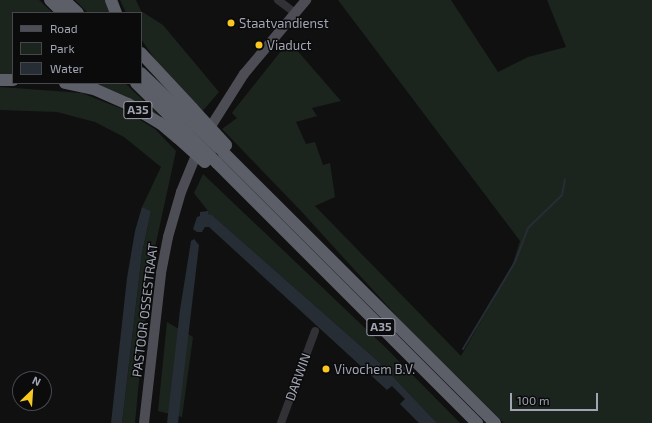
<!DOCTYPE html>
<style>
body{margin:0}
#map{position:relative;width:652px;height:423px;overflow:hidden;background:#101011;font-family:"Exo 2",sans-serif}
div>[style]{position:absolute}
.green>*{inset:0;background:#1c241e}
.water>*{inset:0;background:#262d35}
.stream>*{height:2px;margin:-1px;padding:0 1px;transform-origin:1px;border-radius:1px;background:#262d35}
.minor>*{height:8px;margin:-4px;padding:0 4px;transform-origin:4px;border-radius:4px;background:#313136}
.major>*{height:10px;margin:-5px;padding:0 5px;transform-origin:5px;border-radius:5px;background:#4d4d56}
.highway>*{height:12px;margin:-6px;padding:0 6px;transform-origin:6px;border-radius:6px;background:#5c5e68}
.highway-bridge>*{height:12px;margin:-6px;padding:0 6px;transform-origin:6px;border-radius:6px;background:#5c5e68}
.dots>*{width:11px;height:11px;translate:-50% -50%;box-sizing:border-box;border:2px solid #0b0b0c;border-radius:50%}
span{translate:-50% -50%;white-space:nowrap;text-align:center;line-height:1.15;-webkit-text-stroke:3px #0b0b0c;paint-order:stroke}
.shield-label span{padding:1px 3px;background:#0b0b0c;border:1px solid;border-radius:3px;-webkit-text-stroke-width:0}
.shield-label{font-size:12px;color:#a0a4b3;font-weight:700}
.poi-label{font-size:13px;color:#a0a4b3}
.left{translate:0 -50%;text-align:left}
.street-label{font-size:13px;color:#a0a4b3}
.legend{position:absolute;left:12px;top:12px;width:130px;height:72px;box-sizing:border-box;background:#0b0b0c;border:1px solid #47484f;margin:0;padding:5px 7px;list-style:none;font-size:12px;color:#a0a4b3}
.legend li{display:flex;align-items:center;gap:8px;height:20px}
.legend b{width:20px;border:1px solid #47484f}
.north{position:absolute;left:12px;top:371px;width:40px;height:40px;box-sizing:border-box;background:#0b0b0c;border:1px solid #47484f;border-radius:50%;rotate:25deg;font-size:11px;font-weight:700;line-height:16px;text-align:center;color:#a0a4b3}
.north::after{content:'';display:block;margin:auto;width:14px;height:18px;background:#f9c820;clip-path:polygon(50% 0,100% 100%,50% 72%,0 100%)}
.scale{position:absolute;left:510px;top:393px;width:88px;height:18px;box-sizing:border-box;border:2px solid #a0a4b3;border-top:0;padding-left:5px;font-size:12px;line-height:14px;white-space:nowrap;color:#a0a4b3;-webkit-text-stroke:3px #0b0b0c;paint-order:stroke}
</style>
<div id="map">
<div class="green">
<div style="clip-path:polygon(0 0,39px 0,53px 13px,13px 13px,13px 75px,0 75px)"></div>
<div style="clip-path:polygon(75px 0,107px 0,113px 13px,88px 13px)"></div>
<div style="clip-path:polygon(120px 0,136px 0,141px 11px,163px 25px,219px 92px,201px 113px,159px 65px,141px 39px,141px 13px,126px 13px)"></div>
<div style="clip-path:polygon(338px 0,451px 0,498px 72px,528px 57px,566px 47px,547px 0,652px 0,652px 423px,504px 423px,403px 323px,301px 211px,222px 129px,237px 118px,232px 113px,234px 110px,289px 41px,341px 101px,312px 108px,317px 116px,296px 122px,306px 144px,315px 142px,323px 165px,330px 163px,335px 197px,315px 206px,461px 356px,511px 269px,520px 241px)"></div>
<div style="clip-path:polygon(89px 83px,125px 83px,161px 117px,128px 98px)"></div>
<div style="clip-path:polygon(0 87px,82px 93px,122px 109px,155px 129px,176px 151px,149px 275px,135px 423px,122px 423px,142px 253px,151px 211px,142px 207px,161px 167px,124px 137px,95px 122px,57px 112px,0 110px)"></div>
<div style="clip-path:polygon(203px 174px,386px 348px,460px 423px,437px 423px,380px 363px,212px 215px,209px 215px,208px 211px,194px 193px)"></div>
<div style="clip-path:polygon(167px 322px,193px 337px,182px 417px,158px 411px)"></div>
</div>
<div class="water">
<div style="clip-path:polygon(142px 207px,151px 211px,142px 253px,122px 423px,111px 423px,127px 278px,135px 231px)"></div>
<div style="clip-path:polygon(208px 211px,209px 215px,212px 215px,380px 363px,437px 423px,419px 423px,400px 404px,405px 399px,392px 386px,387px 390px,209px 227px,205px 227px,202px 232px,197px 232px,193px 229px,197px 217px,200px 216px,200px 212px)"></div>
<div style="clip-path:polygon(194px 239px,199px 245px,178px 423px,167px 423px,180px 310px,191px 241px)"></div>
</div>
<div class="stream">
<div style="left:463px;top:349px;width:101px;rotate:-59.1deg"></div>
<div style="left:515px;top:262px;width:36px;rotate:-69deg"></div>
<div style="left:528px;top:228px;width:47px;rotate:-44.1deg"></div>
<div style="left:562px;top:195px;width:16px;rotate:-79deg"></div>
</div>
<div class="minor">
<div style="left:278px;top:0;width:21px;rotate:37deg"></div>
<div style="left:281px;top:423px;width:98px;rotate:-69.7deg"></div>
</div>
<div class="major">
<div style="left:206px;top:134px;width:71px;rotate:-57.7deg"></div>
<div style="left:244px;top:74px;width:97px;rotate:-50deg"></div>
<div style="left:144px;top:423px;width:151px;rotate:-83.5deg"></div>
<div style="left:161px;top:273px;width:37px;rotate:-79deg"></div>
<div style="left:168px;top:237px;width:47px;rotate:-73.9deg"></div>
<div style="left:181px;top:192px;width:48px;rotate:-67.8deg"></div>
</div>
<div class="highway">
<div style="left:50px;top:0;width:18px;rotate:45deg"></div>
<div style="left:64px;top:0;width:19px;rotate:43deg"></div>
<div style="left:111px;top:0;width:14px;rotate:69deg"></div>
<div style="left:141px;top:53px;width:76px;rotate:47.1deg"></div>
<div style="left:141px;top:73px;width:65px;rotate:43.8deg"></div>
<div style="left:0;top:80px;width:13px"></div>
<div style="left:65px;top:83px;width:30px;rotate:12deg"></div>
<div style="left:94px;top:89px;width:37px;rotate:24deg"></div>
<div style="left:128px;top:104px;width:37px;rotate:31deg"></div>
<div style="left:160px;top:123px;width:23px;rotate:40deg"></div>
<div style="left:136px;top:83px;width:66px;rotate:44.4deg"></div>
<div style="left:223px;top:152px;width:384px;rotate:44.9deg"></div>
<div style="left:217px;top:163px;width:368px;rotate:45deg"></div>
</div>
<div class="highway-bridge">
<div style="left:193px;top:109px;width:49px;rotate:47.5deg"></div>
<div style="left:188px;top:118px;width:43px;rotate:44.1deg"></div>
<div style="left:183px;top:129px;width:48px;rotate:45deg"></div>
<div style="left:178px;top:138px;width:36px;rotate:42deg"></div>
</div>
<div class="dots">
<div style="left:231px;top:23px;background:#f9c820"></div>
<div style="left:259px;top:45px;background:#f9c820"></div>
<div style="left:326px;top:369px;background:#f9c820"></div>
</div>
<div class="shield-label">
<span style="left:138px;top:110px">A35</span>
<span style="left:381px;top:327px">A35</span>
</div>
<div class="poi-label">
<span class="left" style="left:239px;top:23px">Staatvandienst</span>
<span class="left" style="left:267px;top:45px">Viaduct</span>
<span class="left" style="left:334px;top:369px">Vivochem B.V.</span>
</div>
<div class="street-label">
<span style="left:145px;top:310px;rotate:-83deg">PASTOOR OSSESTRAAT</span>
<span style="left:298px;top:377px;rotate:-70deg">DARWIN</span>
</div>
<ul class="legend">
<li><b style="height:5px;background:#4d4d56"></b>Road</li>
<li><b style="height:11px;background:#1c241e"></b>Park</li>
<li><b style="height:11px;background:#262d35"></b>Water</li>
</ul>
<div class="north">N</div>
<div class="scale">100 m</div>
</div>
